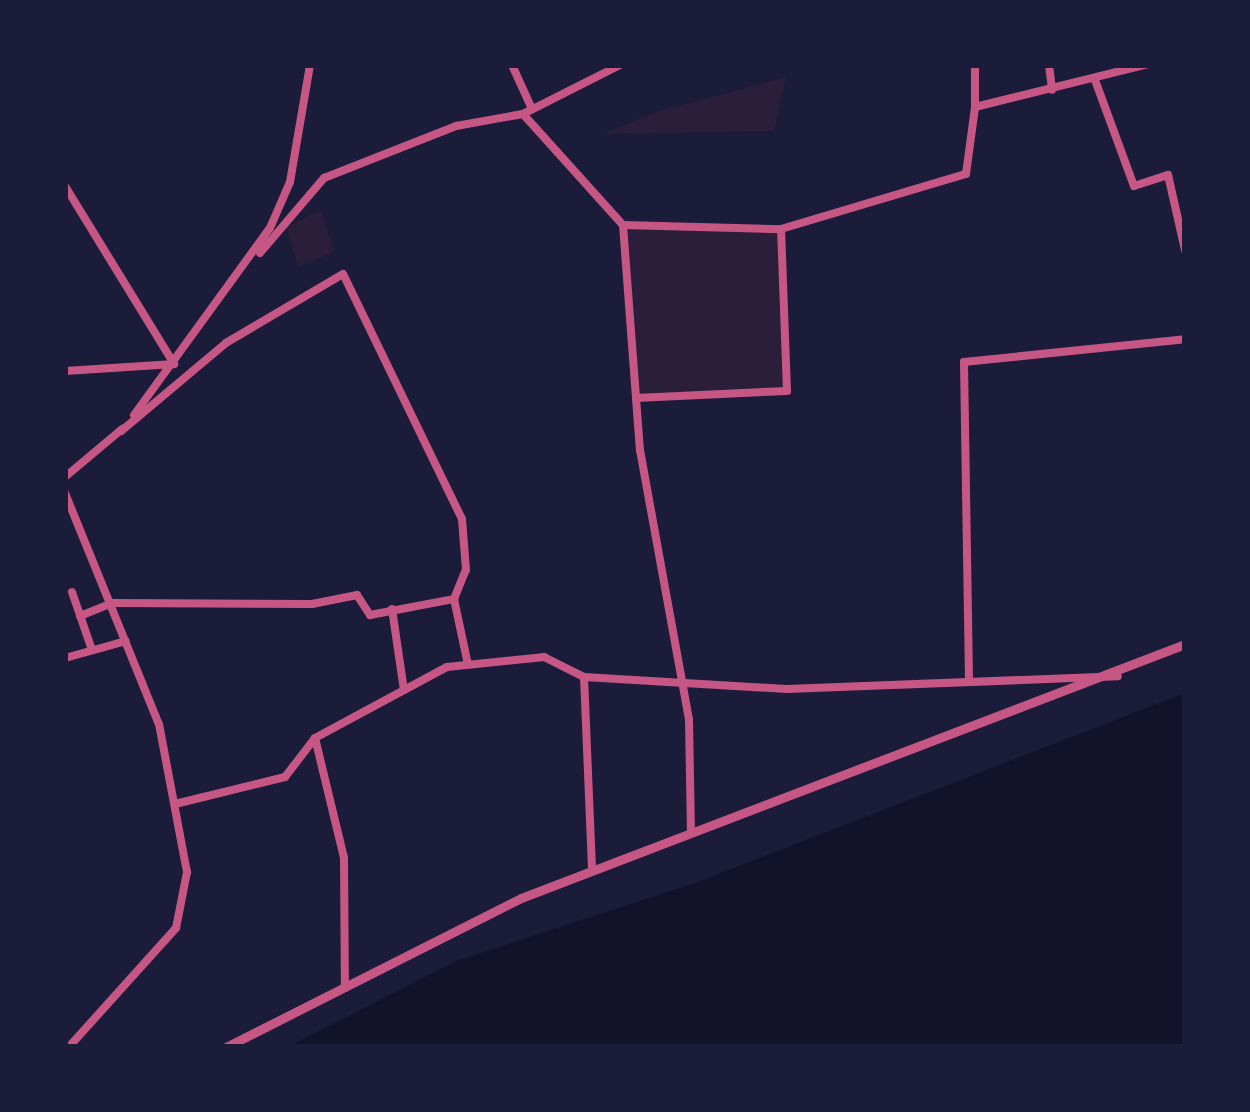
<!DOCTYPE html>
<style>
body{margin:0}
#map{position:relative;width:1250px;height:1112px;overflow:hidden;background:#1b1b3a;font-family:"Roboto Condensed",sans-serif}
div>[style]{position:absolute}
.green>*{inset:0;background:#2a1e3b}
.water>*{inset:0;background:#12122b}
.minor>*{height:8px;margin:-4px;padding:0 4px;transform-origin:4px;border-radius:4px;background:#c65784}
.tertiary>*{height:9px;margin:-4.5px;padding:0 4.5px;transform-origin:4.5px;border-radius:4.5px;background:#c65784}
span{translate:-50% -50%;white-space:nowrap;text-align:center;line-height:1.15;-webkit-text-stroke:10px #1b1b3a;paint-order:stroke}
.frame{position:absolute;inset:0;border:68px solid #1b1b3a;pointer-events:none}
</style>
<div id="map">
<div class="green">
<div style="clip-path:polygon(786px 77px,774px 131px,602px 134px,656px 112px)"></div>
<div style="clip-path:polygon(321px 210px,334px 252px,298px 267px,286px 227px)"></div>
<div style="clip-path:polygon(623px 225px,781px 229px,787px 391px,636px 398px)"></div>
</div>
<div class="water">
<div style="clip-path:polygon(1185px 693px,1185px 1047px,288px 1047px,456px 961px,695px 883px)"></div>
</div>
<div class="minor">
<div style="left:512px;top:65px;width:48px;rotate:65.6deg"></div>
<div style="left:620px;top:65px;width:109px;rotate:153.2deg"></div>
<div style="left:523px;top:114px;width:149px;rotate:48deg"></div>
<div style="left:623px;top:225px;width:158px;rotate:1.5deg"></div>
<div style="left:781px;top:229px;width:193px;rotate:-16.6deg"></div>
<div style="left:966px;top:174px;width:68px;rotate:-82.3deg"></div>
<div style="left:975px;top:107px;width:175px;rotate:-13.9deg"></div>
<div style="left:1049px;top:65px;width:25px;rotate:83deg"></div>
<div style="left:1095px;top:80px;width:113px;rotate:69.8deg"></div>
<div style="left:1134px;top:186px;width:36px;rotate:-18deg"></div>
<div style="left:1168px;top:175px;width:77px;rotate:77.2deg"></div>
<div style="left:975px;top:107px;width:42px;rotate:-90deg"></div>
<div style="left:65px;top:186px;width:209px;rotate:58.5deg"></div>
<div style="left:174px;top:364px;width:109px;rotate:176.3deg"></div>
<div style="left:623px;top:225px;width:226px;rotate:85.7deg"></div>
<div style="left:640px;top:450px;width:274px;rotate:79.7deg"></div>
<div style="left:689px;top:720px;width:111px;rotate:89deg"></div>
<div style="left:260px;top:253px;width:99px;rotate:-49.5deg"></div>
<div style="left:324px;top:178px;width:142px;rotate:-21.5deg"></div>
<div style="left:456px;top:126px;width:68px;rotate:-10.2deg"></div>
<div style="left:636px;top:398px;width:151px;rotate:-2.7deg"></div>
<div style="left:787px;top:391px;width:162px;rotate:-92.1deg"></div>
<div style="left:134px;top:415px;width:231px;rotate:-54deg"></div>
<div style="left:270px;top:228px;width:50px;rotate:-66.5deg"></div>
<div style="left:290px;top:182px;width:119px;rotate:-80.3deg"></div>
<div style="left:65px;top:477px;width:75px;rotate:-40.1deg"></div>
<div style="left:65px;top:493px;width:249px;rotate:67.9deg"></div>
<div style="left:159px;top:724px;width:151px;rotate:79.3deg"></div>
<div style="left:187px;top:872px;width:57px;rotate:101.1deg"></div>
<div style="left:176px;top:928px;width:160px;rotate:132deg"></div>
<div style="left:72px;top:592px;width:61px;rotate:71deg"></div>
<div style="left:454px;top:599px;width:67px;rotate:78deg"></div>
<div style="left:392px;top:609px;width:82px;rotate:81.6deg"></div>
<div style="left:80px;top:616px;width:35px;rotate:-22deg"></div>
<div style="left:113px;top:603px;width:199px;rotate:0.3deg"></div>
<div style="left:312px;top:604px;width:46px;rotate:-11.3deg"></div>
<div style="left:357px;top:595px;width:24px;rotate:57deg"></div>
<div style="left:370px;top:615px;width:86px;rotate:-10.8deg"></div>
<div style="left:454px;top:599px;width:31px;rotate:-68deg"></div>
<div style="left:466px;top:570px;width:51px;rotate:-94.5deg"></div>
<div style="left:462px;top:519px;width:272px;rotate:-115.9deg"></div>
<div style="left:343px;top:274px;width:136px;rotate:149.5deg"></div>
<div style="left:226px;top:343px;width:137px;rotate:140deg"></div>
<div style="left:65px;top:658px;width:63px;rotate:-15.6deg"></div>
<div style="left:584px;top:677px;width:193px;rotate:87.6deg"></div>
<div style="left:969px;top:680px;width:318px;rotate:-90.9deg"></div>
<div style="left:964px;top:362px;width:222px;rotate:-5.9deg"></div>
<div style="left:315px;top:738px;width:123px;rotate:76.4deg"></div>
<div style="left:344px;top:858px;width:130px;rotate:89.6deg"></div>
<div style="left:179px;top:803px;width:109px;rotate:-13.8deg"></div>
<div style="left:285px;top:777px;width:49px;rotate:-52.4deg"></div>
<div style="left:315px;top:738px;width:150px;rotate:-28.3deg"></div>
<div style="left:447px;top:667px;width:98px;rotate:-5.9deg"></div>
<div style="left:544px;top:657px;width:45px;rotate:26.6deg"></div>
<div style="left:584px;top:677px;width:203px;rotate:3.4deg"></div>
<div style="left:787px;top:689px;width:331px;rotate:-2.2deg"></div>
</div>
<div class="tertiary">
<div style="left:226px;top:1047px;width:330px;rotate:-26.8deg"></div>
<div style="left:521px;top:898px;width:711px;rotate:-20.93deg"></div>
</div>
<div class="frame"></div>
</div>
